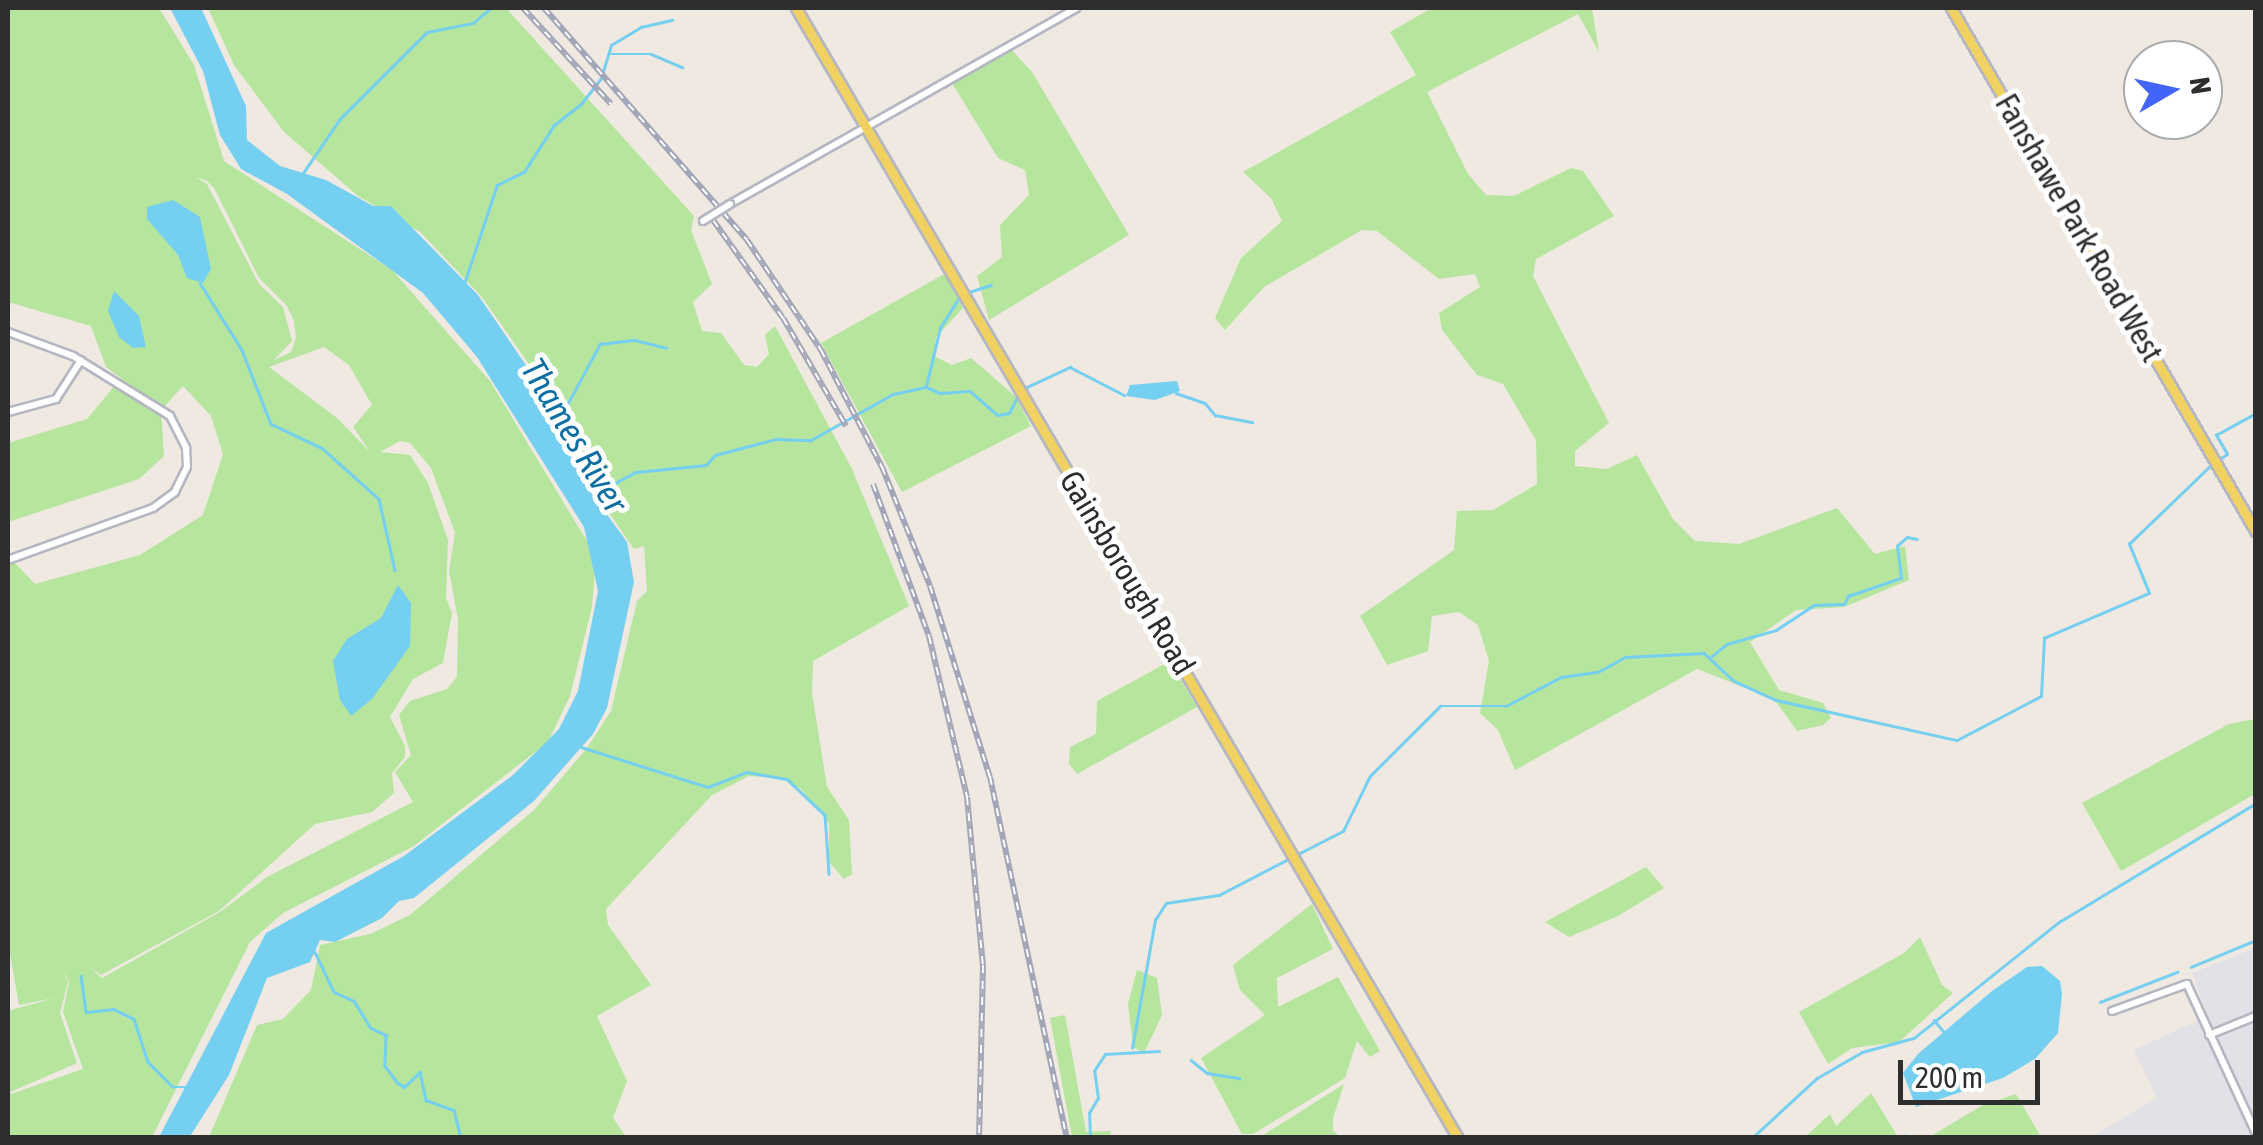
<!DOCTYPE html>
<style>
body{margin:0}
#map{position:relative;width:2263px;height:1145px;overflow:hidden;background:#efe9e1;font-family:"Asap Condensed",sans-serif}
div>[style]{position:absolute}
.industrial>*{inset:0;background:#e3e1e8}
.green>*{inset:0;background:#b6e59e}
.water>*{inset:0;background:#75cff0}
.stream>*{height:2.5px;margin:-1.25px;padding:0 1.25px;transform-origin:1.25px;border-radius:1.25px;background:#75cff0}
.roads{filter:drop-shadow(2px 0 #b4b7c1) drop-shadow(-2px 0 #b4b7c1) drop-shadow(0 2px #b4b7c1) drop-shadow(0 -2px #b4b7c1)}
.minor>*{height:6px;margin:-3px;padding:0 3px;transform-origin:3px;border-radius:3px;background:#fff}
.major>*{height:9px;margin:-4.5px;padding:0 4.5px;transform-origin:4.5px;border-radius:4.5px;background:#f2d163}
.rail>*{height:6px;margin-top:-3px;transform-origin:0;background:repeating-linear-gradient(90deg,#fff 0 8px,#a3a6b8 0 16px);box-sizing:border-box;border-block:2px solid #a3a6b8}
.bridges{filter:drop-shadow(2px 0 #b4b7c1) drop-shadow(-2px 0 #b4b7c1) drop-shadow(0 2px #b4b7c1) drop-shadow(0 -2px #b4b7c1)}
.minor-bridge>*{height:6px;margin:-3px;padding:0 3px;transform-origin:3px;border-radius:3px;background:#fff}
span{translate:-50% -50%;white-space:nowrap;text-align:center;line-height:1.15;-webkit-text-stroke:10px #fff;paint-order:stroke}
.street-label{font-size:32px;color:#2e2e2e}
.water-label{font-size:35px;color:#0d6fa3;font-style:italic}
.frame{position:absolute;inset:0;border:10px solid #2e2e2e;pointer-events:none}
.north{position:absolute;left:2123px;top:40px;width:100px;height:100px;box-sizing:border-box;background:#fff;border:2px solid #ababab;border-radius:50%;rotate:81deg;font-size:28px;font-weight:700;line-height:40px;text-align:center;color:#2e2e2e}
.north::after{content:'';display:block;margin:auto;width:35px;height:45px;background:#4264fb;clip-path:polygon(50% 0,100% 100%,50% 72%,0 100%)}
.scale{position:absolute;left:1898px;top:1060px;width:142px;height:45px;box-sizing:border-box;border:5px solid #2e2e2e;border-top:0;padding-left:12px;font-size:30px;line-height:35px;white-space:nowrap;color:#2e2e2e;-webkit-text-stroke:8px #fff;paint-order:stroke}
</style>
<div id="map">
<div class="industrial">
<div style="clip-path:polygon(2255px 948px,2255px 1137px,2089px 1138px,2157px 1098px,2134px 1050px,2208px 1016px,2192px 973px)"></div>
</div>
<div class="green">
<div style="clip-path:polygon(evenodd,8px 8px,159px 8px,194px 65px,224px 161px,392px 270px,490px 381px,596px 556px,592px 607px,570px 696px,548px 742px,414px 846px,283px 913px,250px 942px,152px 1137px,8px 1137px,8px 1095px,83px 1069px,63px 1012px,69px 982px,62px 969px,68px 982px,60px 1013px,77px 1063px,8px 1093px,8px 1011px,54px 998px,19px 1005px,8px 942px,8px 567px,14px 562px,35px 584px,140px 555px,203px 515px,223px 454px,211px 416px,183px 386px,161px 410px,164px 456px,139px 479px,8px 522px,8px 443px,87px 419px,121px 378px,106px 367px,91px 326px,8px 302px,8px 8px,196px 177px,207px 181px,214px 188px,259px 278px,287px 306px,294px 321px,296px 338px,291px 352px,274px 360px,292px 341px,283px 307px,259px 284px,207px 184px,196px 177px,8px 8px,324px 347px,349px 365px,372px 405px,353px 427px,370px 452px,337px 418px,269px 367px,324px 347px,8px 8px,400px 441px,410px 443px,431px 468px,455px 533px,449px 571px,458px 619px,457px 677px,447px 689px,410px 701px,399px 715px,411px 755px,395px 772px,413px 802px,267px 877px,220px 912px,102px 978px,89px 967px,101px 975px,219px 911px,315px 824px,372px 812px,394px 793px,392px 773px,405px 757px,405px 746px,390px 717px,413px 679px,443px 663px,452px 613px,446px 598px,448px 540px,428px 483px,410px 455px,380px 452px,400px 441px)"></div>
<div style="clip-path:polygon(208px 8px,506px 8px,694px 216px,691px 230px,712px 284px,693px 302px,702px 331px,721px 333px,744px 365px,757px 367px,769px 354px,765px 335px,775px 326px,852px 469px,909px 606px,813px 661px,812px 693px,827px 787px,849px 820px,852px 874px,844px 879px,829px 862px,829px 823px,801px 789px,782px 778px,749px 776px,712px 795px,606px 909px,608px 925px,651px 985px,597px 1016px,627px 1081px,613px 1118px,626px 1137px,209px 1137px,257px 1025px,283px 1019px,311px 990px,320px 945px,370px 934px,410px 915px,534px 810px,587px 748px,611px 711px,637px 601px,647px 591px,644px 546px,634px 549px,580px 471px,553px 398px,481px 296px,420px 232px,358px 196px,284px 132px,234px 65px)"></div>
<div style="clip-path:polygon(1432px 8px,1592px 8px,1599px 52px,1578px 14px,1427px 92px,1468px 174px,1486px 195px,1514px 196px,1571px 168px,1583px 171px,1614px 216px,1536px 259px,1533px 276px,1609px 423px,1575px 451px,1575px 466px,1607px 469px,1637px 455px,1673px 519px,1695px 541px,1739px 544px,1837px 508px,1875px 554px,1905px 546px,1909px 580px,1844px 607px,1796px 610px,1750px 642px,1779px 690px,1823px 703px,1831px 718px,1823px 725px,1797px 731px,1774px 699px,1697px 669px,1515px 770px,1498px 730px,1480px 713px,1489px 661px,1478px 625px,1459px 612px,1432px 616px,1428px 651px,1387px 665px,1360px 616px,1454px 550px,1457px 511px,1493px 510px,1537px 484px,1536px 440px,1503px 384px,1477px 375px,1442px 330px,1439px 313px,1480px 287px,1475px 274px,1439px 279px,1377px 231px,1362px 230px,1264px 287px,1225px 330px,1215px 318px,1241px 258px,1282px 221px,1271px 198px,1243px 172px,1416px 75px,1390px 32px)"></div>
<div style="clip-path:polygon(1011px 49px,1032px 72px,1129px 235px,989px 320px,977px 276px,1002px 257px,1000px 225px,1029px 195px,1025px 170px,998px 158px,950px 80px)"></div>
<div style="clip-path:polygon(946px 273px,963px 308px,936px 337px,934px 356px,952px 365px,971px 358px,1016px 397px,1031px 426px,902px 492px,821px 343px)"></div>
<div style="clip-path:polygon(1170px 661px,1197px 707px,1077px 774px,1069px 764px,1070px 747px,1096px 734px,1097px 701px)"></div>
<div style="clip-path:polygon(2255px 719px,2255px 794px,2121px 871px,2082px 803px,2229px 724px)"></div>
<div style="clip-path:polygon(1646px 867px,1664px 888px,1618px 916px,1569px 937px,1545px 922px)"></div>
<div style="clip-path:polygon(1312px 904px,1333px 949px,1277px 978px,1278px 1007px,1338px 977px,1380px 1051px,1370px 1057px,1357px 1041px,1345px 1078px,1253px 1134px,1242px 1134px,1201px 1058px,1265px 1015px,1240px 990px,1233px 965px)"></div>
<div style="clip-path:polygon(1920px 937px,1942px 985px,1953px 993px,1899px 1042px,1852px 1048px,1828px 1064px,1799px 1012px,1904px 953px)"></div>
<div style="clip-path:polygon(1137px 970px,1157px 978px,1162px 1015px,1144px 1053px,1133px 1047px,1128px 1004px)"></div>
<div style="clip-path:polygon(1065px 1015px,1086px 1132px,1111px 1131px,1110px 1137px,1072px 1137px,1050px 1018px)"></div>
<div style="clip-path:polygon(1344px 1084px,1333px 1118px,1333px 1131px,1341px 1137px,1260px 1137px)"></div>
<div style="clip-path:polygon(1871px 1093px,1898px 1137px,1805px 1137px,1830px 1114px,1836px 1126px)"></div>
<div style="clip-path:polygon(2016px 1094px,2041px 1137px,1931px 1136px,1983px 1105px)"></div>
</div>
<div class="water">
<div style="clip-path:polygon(170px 8px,201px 8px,246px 106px,247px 140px,280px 166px,326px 180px,373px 206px,391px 206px,478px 295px,558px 412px,584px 483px,627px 542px,634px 582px,607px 708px,593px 734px,534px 801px,414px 898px,399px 901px,382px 918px,335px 942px,320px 940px,310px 962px,267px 978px,229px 1075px,189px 1138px,159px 1137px,266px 933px,404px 856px,513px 775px,559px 729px,578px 691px,598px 591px,584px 527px,477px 357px,423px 293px,287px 194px,241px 169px,220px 135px,203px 71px)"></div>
<div style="clip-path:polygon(173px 200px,200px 217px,211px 269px,203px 283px,187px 278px,178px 255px,147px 219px,147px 207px)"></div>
<div style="clip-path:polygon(114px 291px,139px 316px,146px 347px,133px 348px,119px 337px,108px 311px)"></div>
<div style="clip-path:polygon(1177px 381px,1180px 391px,1155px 400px,1126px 396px,1130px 385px)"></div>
<div style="clip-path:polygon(398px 585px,411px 603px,410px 646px,372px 699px,351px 716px,340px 700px,333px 661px,347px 639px,381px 618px)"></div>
<div style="clip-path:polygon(2042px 966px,2060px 981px,2062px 994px,2058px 1033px,2035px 1059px,2003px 1078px,1916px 1107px,1903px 1073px,1918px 1054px,1992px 991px,2027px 967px)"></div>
</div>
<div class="stream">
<div style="left:611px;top:54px;width:40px"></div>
<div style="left:651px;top:54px;width:34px;rotate:23deg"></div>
<div style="left:301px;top:176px;width:68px;rotate:-55.8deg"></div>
<div style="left:339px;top:120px;width:124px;rotate:-45deg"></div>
<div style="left:427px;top:32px;width:47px;rotate:-11.1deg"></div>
<div style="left:473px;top:23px;width:23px;rotate:-40deg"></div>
<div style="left:200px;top:283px;width:79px;rotate:57.9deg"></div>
<div style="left:242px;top:350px;width:79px;rotate:68.6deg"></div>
<div style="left:271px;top:424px;width:56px;rotate:25.2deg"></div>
<div style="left:322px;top:448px;width:76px;rotate:41.8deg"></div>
<div style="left:379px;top:499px;width:73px;rotate:77.3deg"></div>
<div style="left:464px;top:284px;width:104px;rotate:-71.6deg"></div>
<div style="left:497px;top:185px;width:30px;rotate:-26deg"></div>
<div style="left:524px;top:172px;width:56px;rotate:-57.4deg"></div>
<div style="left:554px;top:125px;width:34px;rotate:-38deg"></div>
<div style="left:581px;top:104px;width:33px;rotate:-52deg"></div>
<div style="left:601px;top:78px;width:34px;rotate:-73deg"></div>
<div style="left:611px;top:45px;width:35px;rotate:-31deg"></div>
<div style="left:641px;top:27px;width:32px;rotate:-13deg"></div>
<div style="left:969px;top:292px;width:23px;rotate:-18deg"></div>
<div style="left:926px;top:386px;width:60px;rotate:-76.4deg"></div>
<div style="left:940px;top:328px;width:40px;rotate:-58deg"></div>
<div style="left:1025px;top:388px;width:50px;rotate:-25deg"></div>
<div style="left:1070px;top:367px;width:61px;rotate:27.4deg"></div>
<div style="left:1176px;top:393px;width:31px;rotate:19deg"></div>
<div style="left:1205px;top:403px;width:16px;rotate:50deg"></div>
<div style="left:1215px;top:415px;width:38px;rotate:11deg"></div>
<div style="left:561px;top:416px;width:82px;rotate:-61.6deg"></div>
<div style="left:600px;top:344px;width:35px;rotate:-7deg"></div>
<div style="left:635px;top:340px;width:32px;rotate:14deg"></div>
<div style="left:2217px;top:461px;width:12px;rotate:-35deg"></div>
<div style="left:2227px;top:454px;width:22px;rotate:-120deg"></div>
<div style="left:2216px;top:435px;width:46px;rotate:-28.8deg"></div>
<div style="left:591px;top:488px;width:8px;rotate:30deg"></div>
<div style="left:598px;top:492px;width:43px;rotate:-27.8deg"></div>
<div style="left:636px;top:472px;width:70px;rotate:-5.7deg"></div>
<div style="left:706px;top:465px;width:13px;rotate:-48deg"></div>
<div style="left:715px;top:455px;width:63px;rotate:-14.7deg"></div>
<div style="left:776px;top:439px;width:35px;rotate:2deg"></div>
<div style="left:811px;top:440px;width:94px;rotate:-29.3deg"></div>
<div style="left:893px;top:394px;width:34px;rotate:-12deg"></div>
<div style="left:926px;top:387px;width:15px;rotate:23deg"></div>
<div style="left:940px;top:393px;width:30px;rotate:-4deg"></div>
<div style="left:970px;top:391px;width:37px;rotate:41deg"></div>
<div style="left:998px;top:415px;width:11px;rotate:-10deg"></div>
<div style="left:1009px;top:413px;width:22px;rotate:-63deg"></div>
<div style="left:1712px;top:656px;width:19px;rotate:-39deg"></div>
<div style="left:1727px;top:644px;width:51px;rotate:-15.9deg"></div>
<div style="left:1776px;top:630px;width:45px;rotate:-33.3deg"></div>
<div style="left:1814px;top:605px;width:30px;rotate:-2deg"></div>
<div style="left:1844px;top:604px;width:9px;rotate:-63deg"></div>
<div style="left:1848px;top:596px;width:56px;rotate:-18.8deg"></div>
<div style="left:1901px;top:578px;width:32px;rotate:-97deg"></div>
<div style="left:1897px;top:546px;width:13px;rotate:-42deg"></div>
<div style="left:1907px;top:537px;width:10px;rotate:11deg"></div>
<div style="left:581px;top:747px;width:133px;rotate:17.5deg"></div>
<div style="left:708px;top:787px;width:41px;rotate:-21.5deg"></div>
<div style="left:746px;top:772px;width:42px;rotate:9.7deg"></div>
<div style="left:787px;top:779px;width:52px;rotate:43.5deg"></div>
<div style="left:825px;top:815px;width:59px;rotate:86.1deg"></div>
<div style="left:1298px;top:854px;width:51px;rotate:-27.1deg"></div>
<div style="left:1343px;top:831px;width:61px;rotate:-63.9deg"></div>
<div style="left:1370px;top:776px;width:99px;rotate:-45deg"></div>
<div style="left:1440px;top:706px;width:66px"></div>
<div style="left:1506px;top:706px;width:62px;rotate:-27.8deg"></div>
<div style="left:1561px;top:677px;width:37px;rotate:-8deg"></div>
<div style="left:1598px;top:672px;width:31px;rotate:-29deg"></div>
<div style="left:1625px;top:657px;width:79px;rotate:-2.9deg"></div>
<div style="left:1704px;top:653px;width:41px;rotate:43deg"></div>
<div style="left:1734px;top:681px;width:46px;rotate:24.3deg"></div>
<div style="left:1776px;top:700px;width:185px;rotate:12.5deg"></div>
<div style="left:1957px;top:740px;width:95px;rotate:-27.6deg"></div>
<div style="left:2041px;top:696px;width:58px;rotate:-87deg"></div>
<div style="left:2044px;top:638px;width:114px;rotate:-23.2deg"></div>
<div style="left:2149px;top:593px;width:53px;rotate:-112.2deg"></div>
<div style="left:2129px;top:544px;width:114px;rotate:-43.9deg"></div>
<div style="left:315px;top:952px;width:44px;rotate:64.6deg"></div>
<div style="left:334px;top:992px;width:22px;rotate:24deg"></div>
<div style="left:354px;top:1001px;width:32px;rotate:58deg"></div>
<div style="left:371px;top:1028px;width:17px;rotate:25deg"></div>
<div style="left:386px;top:1035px;width:31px;rotate:92deg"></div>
<div style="left:385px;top:1066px;width:20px;rotate:53deg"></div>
<div style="left:397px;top:1082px;width:9px;rotate:36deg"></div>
<div style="left:404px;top:1087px;width:22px;rotate:-43deg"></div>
<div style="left:420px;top:1072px;width:29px;rotate:78deg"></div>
<div style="left:426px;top:1100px;width:30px;rotate:20deg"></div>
<div style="left:454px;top:1110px;width:29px;rotate:76deg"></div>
<div style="left:2191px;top:967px;width:70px;rotate:-22.6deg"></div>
<div style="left:81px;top:976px;width:36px;rotate:82deg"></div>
<div style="left:86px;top:1012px;width:27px;rotate:-6deg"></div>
<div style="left:113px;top:1009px;width:23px;rotate:25deg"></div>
<div style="left:134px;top:1019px;width:45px;rotate:72deg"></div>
<div style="left:148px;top:1062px;width:35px;rotate:45deg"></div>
<div style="left:173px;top:1087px;width:13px"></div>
<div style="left:2100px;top:1002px;width:83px;rotate:-21.3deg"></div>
<div style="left:1934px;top:1020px;width:17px;rotate:50deg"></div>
<div style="left:1132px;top:1048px;width:130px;rotate:-79.8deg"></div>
<div style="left:1155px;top:920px;width:20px;rotate:-57deg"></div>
<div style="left:1166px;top:903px;width:54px;rotate:-8.6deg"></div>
<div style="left:1219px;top:895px;width:80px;rotate:-27.5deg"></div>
<div style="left:1191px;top:1060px;width:21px;rotate:39deg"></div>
<div style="left:1207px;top:1073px;width:33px;rotate:9deg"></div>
<div style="left:1090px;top:1138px;width:25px;rotate:-92deg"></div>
<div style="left:1089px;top:1113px;width:17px;rotate:-59deg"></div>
<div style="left:1098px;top:1098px;width:27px;rotate:-98deg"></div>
<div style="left:1094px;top:1071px;width:20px;rotate:-57deg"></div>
<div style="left:1105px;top:1054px;width:54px;rotate:-3.2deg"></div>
<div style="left:1752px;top:1138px;width:88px;rotate:-42.7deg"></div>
<div style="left:1817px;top:1078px;width:52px;rotate:-30deg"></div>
<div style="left:1862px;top:1052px;width:54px;rotate:-15.1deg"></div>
<div style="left:1914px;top:1038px;width:186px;rotate:-38.7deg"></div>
<div style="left:2059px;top:922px;width:230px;rotate:-31.1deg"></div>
<div style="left:1905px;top:1138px;width:2px;rotate:-90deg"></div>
</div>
<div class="roads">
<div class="minor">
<div style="left:730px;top:204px;width:398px;rotate:-29.5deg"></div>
<div style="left:8px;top:332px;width:69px;rotate:20.3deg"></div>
<div style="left:73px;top:356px;width:114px;rotate:31.7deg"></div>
<div style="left:170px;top:416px;width:36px;rotate:63deg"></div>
<div style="left:186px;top:448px;width:19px;rotate:87deg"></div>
<div style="left:187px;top:467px;width:28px;rotate:116deg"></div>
<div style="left:175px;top:492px;width:27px;rotate:144deg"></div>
<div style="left:153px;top:508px;width:154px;rotate:160.3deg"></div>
<div style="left:8px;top:412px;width:50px;rotate:-15.2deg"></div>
<div style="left:56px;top:399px;width:46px;rotate:-57.3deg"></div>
<div style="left:2112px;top:1011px;width:80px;rotate:-19.8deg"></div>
<div style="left:2187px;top:984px;width:164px;rotate:65.2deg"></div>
<div style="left:2209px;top:1035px;width:51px;rotate:-22deg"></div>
</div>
<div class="major">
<div style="left:796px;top:8px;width:1310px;rotate:59.64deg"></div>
<div style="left:1951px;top:8px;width:606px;rotate:59.8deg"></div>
</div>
</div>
<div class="rail">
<div style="left:523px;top:8px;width:130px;rotate:47.5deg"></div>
<div style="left:544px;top:8px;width:308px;rotate:48.8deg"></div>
<div style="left:747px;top:240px;width:133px;rotate:56.1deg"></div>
<div style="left:821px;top:350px;width:132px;rotate:62.5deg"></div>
<div style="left:882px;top:467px;width:128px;rotate:68deg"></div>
<div style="left:930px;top:586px;width:200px;rotate:72.6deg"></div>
<div style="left:990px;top:777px;width:369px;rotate:78deg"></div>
<div style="left:713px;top:220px;width:120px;rotate:54.5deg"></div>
<div style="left:783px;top:318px;width:125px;rotate:59.7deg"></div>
<div style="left:873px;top:484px;width:162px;rotate:69.8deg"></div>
<div style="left:929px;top:636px;width:165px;rotate:76.7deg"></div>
<div style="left:967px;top:797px;width:169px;rotate:84.6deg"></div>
<div style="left:983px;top:965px;width:173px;rotate:91.3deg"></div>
</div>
<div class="bridges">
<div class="minor-bridge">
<div style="left:703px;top:221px;width:32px;rotate:-32deg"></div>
</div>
</div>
<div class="street-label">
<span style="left:2079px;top:228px;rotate:60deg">Fanshawe Park Road West</span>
<span style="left:1127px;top:573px;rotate:59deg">Gainsborough Road</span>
</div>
<div class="water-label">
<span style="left:575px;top:435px;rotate:59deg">Thames River</span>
</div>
<div class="frame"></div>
<div class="north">N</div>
<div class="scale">200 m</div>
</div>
